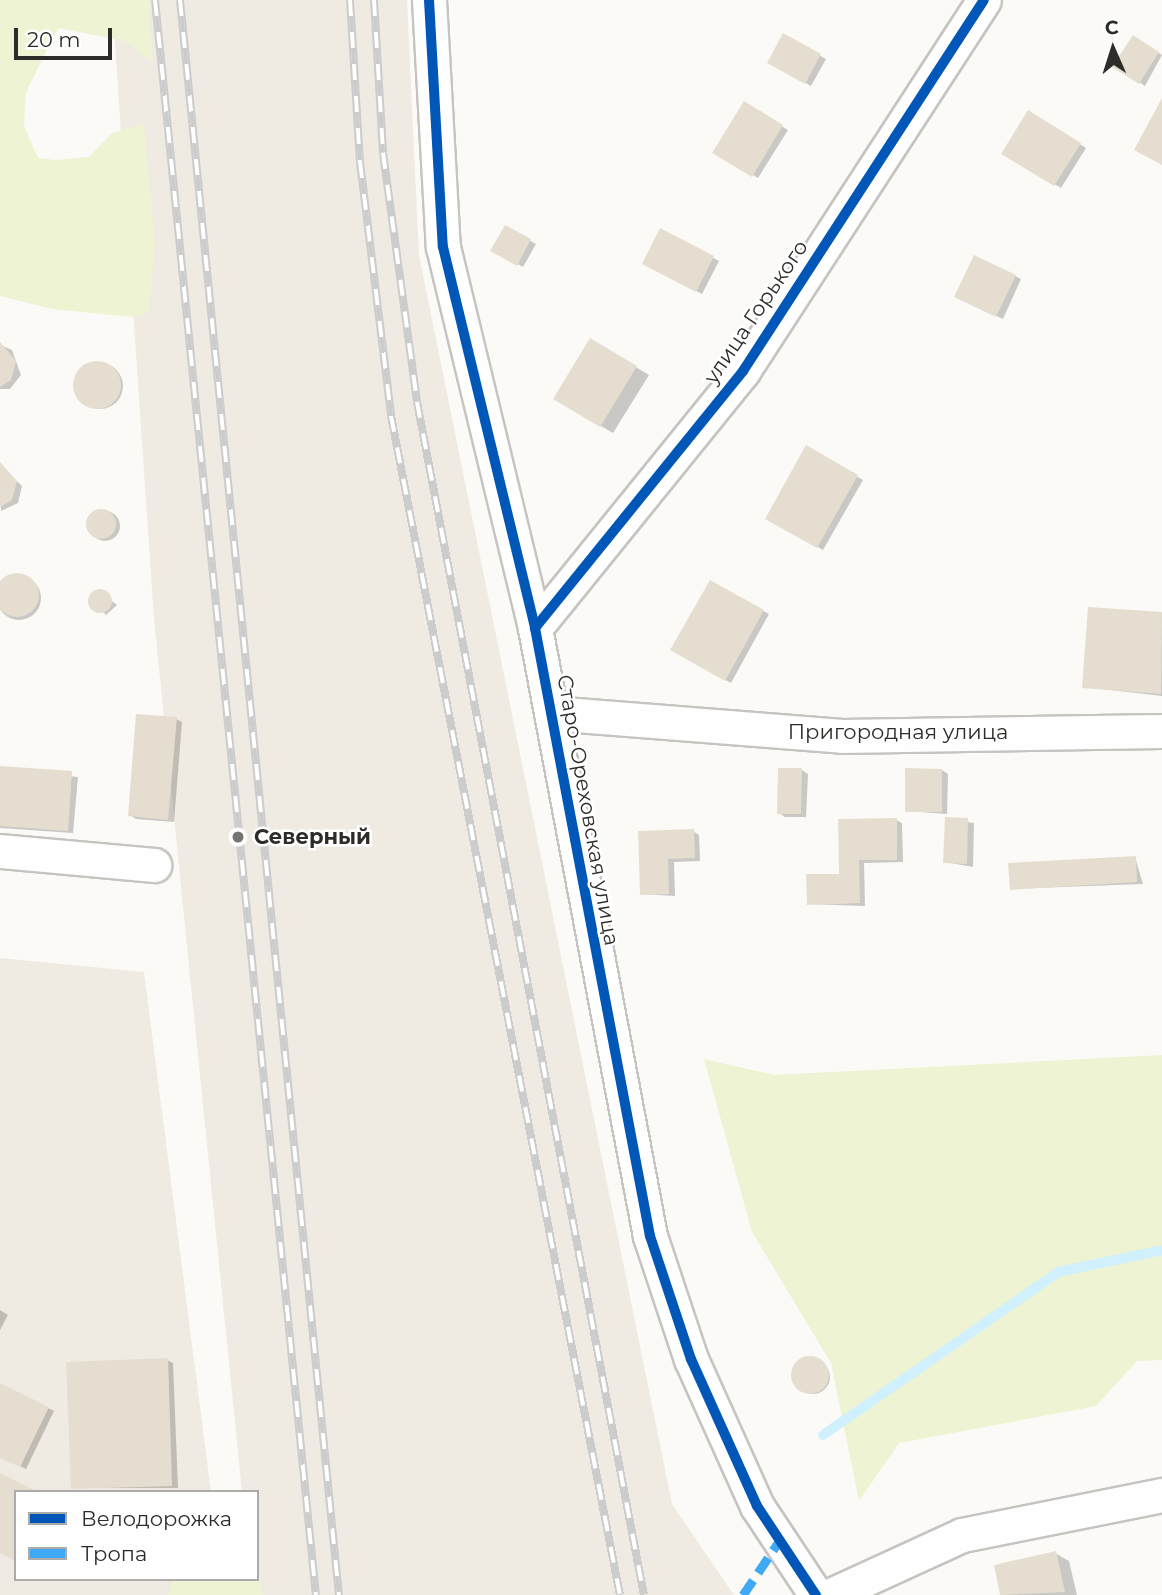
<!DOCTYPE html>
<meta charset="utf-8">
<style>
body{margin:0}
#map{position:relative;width:1162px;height:1595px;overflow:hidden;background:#fcfaf6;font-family:Montserrat,sans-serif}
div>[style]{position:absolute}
.built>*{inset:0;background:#f0ebe2}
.green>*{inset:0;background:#eef3d3}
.shadow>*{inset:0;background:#0003}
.round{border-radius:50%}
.stream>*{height:10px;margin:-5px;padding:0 5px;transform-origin:5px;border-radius:5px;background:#cff0fc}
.building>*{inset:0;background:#e5ded0}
.roads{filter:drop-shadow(2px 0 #c6c4c1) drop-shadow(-2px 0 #c6c4c1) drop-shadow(0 2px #c6c4c1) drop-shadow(0 -2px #c6c4c1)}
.minor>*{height:33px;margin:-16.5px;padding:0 16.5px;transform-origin:16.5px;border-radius:16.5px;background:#fffefe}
.rail>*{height:8px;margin-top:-4px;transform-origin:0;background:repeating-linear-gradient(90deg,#fff 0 16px,#ccc 0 32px);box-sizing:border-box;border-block:2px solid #ccc}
.quiet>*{height:9px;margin-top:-4.5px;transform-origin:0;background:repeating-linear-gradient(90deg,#3fa9f5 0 18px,transparent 0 27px)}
.cycleway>*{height:10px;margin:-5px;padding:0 5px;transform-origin:5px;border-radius:5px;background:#0057b8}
.dots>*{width:19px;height:19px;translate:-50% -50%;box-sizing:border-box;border:4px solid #fff;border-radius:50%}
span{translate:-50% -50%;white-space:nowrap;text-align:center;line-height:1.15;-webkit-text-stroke:5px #fff;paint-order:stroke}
.street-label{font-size:21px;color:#2d2c29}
.poi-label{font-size:21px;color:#2d2c29;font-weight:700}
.left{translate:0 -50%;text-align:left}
.legend{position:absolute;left:14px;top:1490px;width:245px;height:91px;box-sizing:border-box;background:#fff;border:2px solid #ababa9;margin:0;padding:9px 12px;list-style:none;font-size:21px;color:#2d2c29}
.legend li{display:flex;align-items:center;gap:14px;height:35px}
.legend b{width:35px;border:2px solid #ababa9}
.north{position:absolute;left:1078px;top:14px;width:70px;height:70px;-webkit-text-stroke:5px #fff;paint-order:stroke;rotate:357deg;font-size:19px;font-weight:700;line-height:28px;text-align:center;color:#2d2c29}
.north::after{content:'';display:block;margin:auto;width:24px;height:32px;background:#2d2c29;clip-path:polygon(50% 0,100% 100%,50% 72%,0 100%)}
.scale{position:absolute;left:14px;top:28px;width:98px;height:32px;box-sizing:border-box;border:4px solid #2d2c29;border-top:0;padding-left:9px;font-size:21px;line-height:24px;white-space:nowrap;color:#2d2c29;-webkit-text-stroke:5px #fff;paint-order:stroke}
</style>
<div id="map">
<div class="built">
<div style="clip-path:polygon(112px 0,407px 0,419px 255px,672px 1504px,734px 1595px,253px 1595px,257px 1492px,242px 1492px,154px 619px)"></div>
<div style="clip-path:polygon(0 958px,144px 972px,211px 1492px,16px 1492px,16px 1579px,222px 1579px,224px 1595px,0 1595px)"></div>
</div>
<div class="green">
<div style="clip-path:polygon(0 0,149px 0,152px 62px,125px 41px,58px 28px,26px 92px,24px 126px,38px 158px,55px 160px,89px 157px,112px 133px,144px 124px,155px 244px,149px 312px,133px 317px,52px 309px,0 296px)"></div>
<div style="clip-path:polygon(1162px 1055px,1162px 1360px,1137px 1361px,1096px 1406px,899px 1443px,859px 1501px,831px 1363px,752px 1232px,704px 1059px,774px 1075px)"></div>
<div style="clip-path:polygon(257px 1568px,263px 1595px,168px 1595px,173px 1579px,257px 1579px)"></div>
</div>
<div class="shadow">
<div style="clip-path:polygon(784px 35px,826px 59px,811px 86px,769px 62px)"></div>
<div style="clip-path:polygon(1134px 37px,1162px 55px,1145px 86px,1115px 66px)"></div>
<div style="clip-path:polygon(745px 104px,788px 130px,758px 178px,715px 152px)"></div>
<div style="clip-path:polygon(1029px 112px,1086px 148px,1061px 188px,1003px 153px)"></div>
<div style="clip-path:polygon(506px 227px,536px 244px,523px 267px,492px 250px)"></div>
<div style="clip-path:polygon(661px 231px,719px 261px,702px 294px,644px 263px)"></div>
<div style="clip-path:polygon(975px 257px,1021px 279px,1003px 319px,962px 300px)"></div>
<div style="clip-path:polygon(591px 340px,649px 375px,613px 433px,555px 399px)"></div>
<div style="clip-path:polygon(0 345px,12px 350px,21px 375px,10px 389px,0 389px)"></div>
<div class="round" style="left:77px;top:363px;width:46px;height:46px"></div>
<div style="clip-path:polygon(807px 448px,863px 480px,823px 550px,767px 518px)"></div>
<div style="clip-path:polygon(0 465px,22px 486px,18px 503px,1px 511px)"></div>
<div class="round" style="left:90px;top:511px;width:30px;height:30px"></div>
<div class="round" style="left:-3px;top:576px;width:44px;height:44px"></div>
<div style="clip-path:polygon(710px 582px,769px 614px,731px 683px,672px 650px)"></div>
<div style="clip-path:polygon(99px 591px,117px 605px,106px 615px,91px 599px)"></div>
<div style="clip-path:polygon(1089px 609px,1162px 614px,1162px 696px,1084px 687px)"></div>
<div style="clip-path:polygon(176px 719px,182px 722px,174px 822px,136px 819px,130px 815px)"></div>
<div style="clip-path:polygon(0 768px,78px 777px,73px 833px,0 828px)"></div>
<div style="clip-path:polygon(802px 770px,808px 774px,806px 817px,785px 817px,779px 813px)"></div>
<div style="clip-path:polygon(942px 770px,948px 774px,947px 814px,906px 811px)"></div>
<div style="clip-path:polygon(946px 819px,974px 823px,973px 867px,945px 862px)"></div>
<div style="clip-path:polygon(896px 820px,902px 823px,903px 862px,864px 863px,865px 906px,809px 904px)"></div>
<div style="clip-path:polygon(693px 831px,699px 835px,700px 861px,674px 862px,675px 896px,642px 894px,640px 833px)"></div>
<div style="clip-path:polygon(1135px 857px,1143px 884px,1012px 889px)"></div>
<div style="clip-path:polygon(0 1310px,8px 1315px,0 1330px)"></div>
<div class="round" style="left:796px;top:1360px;width:34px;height:34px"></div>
<div style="clip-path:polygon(167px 1360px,173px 1363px,178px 1488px,72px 1488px)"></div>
<div style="clip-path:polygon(0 1385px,54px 1411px,26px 1469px,0 1457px)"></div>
<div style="clip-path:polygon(1055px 1553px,1069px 1561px,1077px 1595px,1002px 1595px,996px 1566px)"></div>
</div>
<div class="stream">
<div style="left:823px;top:1435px;width:286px;rotate:-34.7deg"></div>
<div style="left:1058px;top:1272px;width:106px;rotate:-11.9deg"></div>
</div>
<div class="building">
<div style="clip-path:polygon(783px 33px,821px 54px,805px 84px,767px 63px)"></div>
<div style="clip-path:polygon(1133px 35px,1159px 52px,1139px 84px,1112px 67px)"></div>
<div style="clip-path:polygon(1162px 98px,1162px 165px,1134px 150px)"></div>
<div style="clip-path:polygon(744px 101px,783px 125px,752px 177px,712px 153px)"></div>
<div style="clip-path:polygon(1028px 110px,1081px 143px,1054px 186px,1001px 154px)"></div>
<div style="clip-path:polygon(505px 225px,531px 239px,517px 266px,490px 251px)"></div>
<div style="clip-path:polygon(660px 228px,714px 256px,696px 292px,642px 264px)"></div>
<div style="clip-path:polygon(974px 255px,1016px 275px,996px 317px,954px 297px)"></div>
<div style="clip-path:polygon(590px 338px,637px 366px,600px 427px,553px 399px)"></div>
<div style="clip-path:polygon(0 342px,16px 361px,11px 380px,0 387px)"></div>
<div class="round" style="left:73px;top:361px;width:48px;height:48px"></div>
<div style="clip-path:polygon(806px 445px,858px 475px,817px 548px,765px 519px)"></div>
<div style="clip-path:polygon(0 462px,17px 481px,12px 500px,0 507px)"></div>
<div class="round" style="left:86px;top:509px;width:30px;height:30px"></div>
<div class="round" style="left:-5px;top:573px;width:44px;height:44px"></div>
<div style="clip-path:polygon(710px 580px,764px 610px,725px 681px,670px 650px)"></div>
<div class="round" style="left:88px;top:589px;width:24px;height:24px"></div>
<div style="clip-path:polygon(1088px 607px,1162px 612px,1161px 694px,1082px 688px)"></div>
<div style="clip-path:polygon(136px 714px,177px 717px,168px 820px,128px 816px)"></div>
<div style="clip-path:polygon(0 766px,72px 771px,68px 831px,0 826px)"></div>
<div style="clip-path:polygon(778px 768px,802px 768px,801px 814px,777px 814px)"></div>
<div style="clip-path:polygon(905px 768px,942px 769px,942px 812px,905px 812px)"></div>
<div style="clip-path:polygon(945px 817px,968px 818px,967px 864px,943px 863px)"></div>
<div style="clip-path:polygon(897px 818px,897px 860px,859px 860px,860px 903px,807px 905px,806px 874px,839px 874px,838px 819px)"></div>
<div style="clip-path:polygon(694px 829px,695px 858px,668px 859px,669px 894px,640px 895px,638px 831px)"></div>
<div style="clip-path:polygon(1136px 856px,1137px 882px,1010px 890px,1008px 863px)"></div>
<div class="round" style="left:791px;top:1356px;width:38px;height:38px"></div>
<div style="clip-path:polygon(168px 1358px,172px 1486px,71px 1489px,66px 1362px)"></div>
<div style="clip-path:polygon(0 1383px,49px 1407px,20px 1467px,0 1458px)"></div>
<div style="clip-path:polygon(0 1473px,38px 1492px,16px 1492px,16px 1561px,0 1553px)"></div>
<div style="clip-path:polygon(1056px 1551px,1065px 1592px,1000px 1595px,994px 1565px)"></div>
</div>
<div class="roads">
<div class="minor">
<div style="left:429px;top:0;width:247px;rotate:86.8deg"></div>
<div style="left:443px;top:247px;width:392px;rotate:76.4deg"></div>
<div style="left:535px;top:628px;width:619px;rotate:79.29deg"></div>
<div style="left:650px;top:1236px;width:130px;rotate:71.6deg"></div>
<div style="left:691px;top:1359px;width:161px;rotate:65.8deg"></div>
<div style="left:757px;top:1506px;width:107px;rotate:56.5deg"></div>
<div style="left:535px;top:628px;width:331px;rotate:-51deg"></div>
<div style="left:743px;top:371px;width:442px;rotate:-57deg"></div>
<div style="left:551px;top:713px;width:292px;rotate:4.5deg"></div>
<div style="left:842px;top:736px;width:320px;rotate:-0.9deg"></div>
<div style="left:0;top:851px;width:155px;rotate:5.2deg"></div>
<div style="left:831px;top:1595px;width:144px;rotate:-24.6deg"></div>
<div style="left:962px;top:1535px;width:204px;rotate:-11.3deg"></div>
</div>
</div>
<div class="rail">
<div style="left:155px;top:0;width:1603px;rotate:84.24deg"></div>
<div style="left:180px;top:0;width:1603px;rotate:84.31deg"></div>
<div style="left:350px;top:0;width:162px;rotate:86.5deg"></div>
<div style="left:360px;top:162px;width:256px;rotate:83deg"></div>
<div style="left:391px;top:416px;width:1201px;rotate:79.01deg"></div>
<div style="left:374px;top:0;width:153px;rotate:86.6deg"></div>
<div style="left:383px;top:153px;width:251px;rotate:82.2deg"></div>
<div style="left:417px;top:402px;width:1214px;rotate:79.23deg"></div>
</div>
<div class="quiet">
<div style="left:743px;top:1595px;width:66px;rotate:-56.1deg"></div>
</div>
<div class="cycleway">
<div style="left:429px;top:0;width:247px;rotate:86.8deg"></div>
<div style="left:443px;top:247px;width:392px;rotate:76.4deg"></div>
<div style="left:535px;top:628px;width:619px;rotate:79.29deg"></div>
<div style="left:650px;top:1236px;width:130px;rotate:71.6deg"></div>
<div style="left:691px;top:1359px;width:161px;rotate:65.8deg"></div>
<div style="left:757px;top:1506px;width:107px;rotate:56.5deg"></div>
<div style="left:535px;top:628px;width:331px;rotate:-51deg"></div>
<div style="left:743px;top:371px;width:442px;rotate:-57deg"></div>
</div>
<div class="dots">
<div style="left:238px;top:837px;background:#757471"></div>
</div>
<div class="street-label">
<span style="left:756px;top:312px;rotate:-56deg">улица Горького</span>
<span style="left:898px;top:732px">Пригородная улица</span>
<span style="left:588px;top:810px;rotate:80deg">Старо-Ореховская улица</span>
</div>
<div class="poi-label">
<span class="left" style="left:254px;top:837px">Северный</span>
</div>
<ul class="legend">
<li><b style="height:9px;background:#0057b8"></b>Велодорожка</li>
<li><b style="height:9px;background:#3fa9f5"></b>Тропа</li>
</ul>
<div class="north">С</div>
<div class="scale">20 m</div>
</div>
